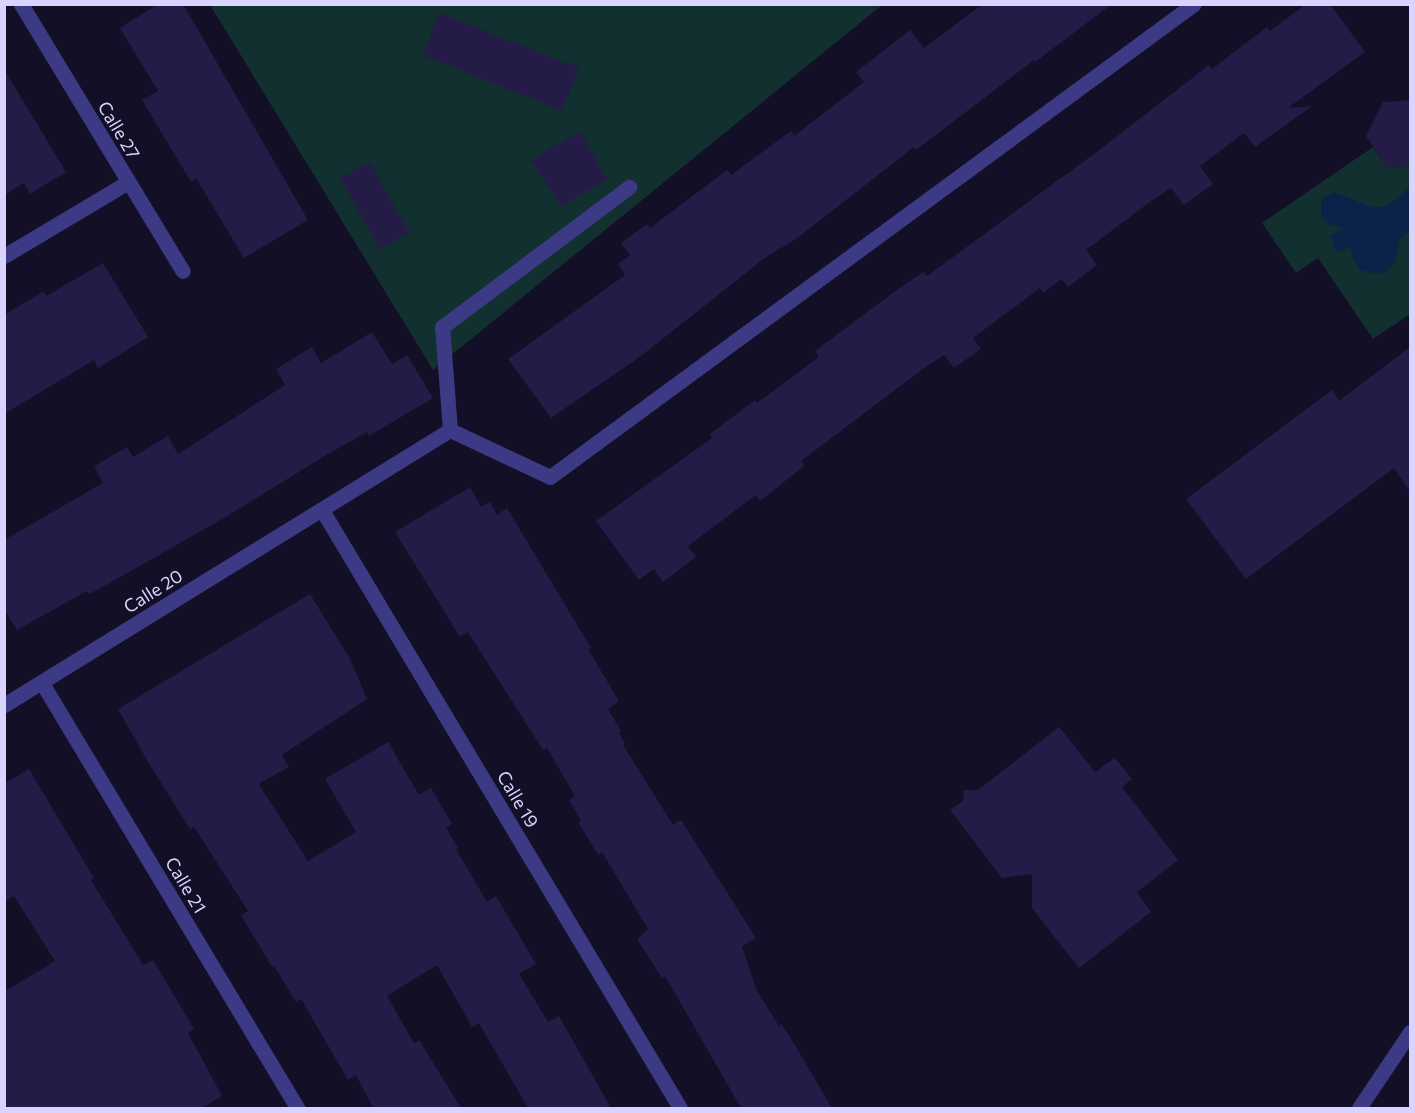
<!DOCTYPE html>
<style>
body{margin:0}
#map{position:relative;width:1415px;height:1113px;overflow:hidden;background:#130f26;font-family:Commissioner,sans-serif}
div>[style]{position:absolute}
.green>*{inset:0;background:#12302f}
.water>*{inset:0;background:#0c2248}
.building>*{inset:0;background:#241b47}
.minor>*{height:15px;margin:-7.5px;padding:0 7.5px;transform-origin:7.5px;border-radius:7.5px;background:#3d3a85}
span{translate:-50% -50%;white-space:nowrap;text-align:center;line-height:1.15;-webkit-text-stroke:4.5px #130f26;paint-order:stroke}
.street-label{font-size:18px;color:#d9d4ff}
.frame{position:absolute;inset:0;border:6px solid #d9d4ff;pointer-events:none}
</style>
<div id="map">
<div class="green">
<div style="clip-path:polygon(210px 5px,882px 5px,433px 370px)"></div>
<div style="clip-path:polygon(1373px 147px,1387px 167px,1410px 166px,1410px 314px,1373px 339px,1318px 258px,1296px 273px,1262px 223px)"></div>
</div>
<div class="water">
<div style="clip-path:polygon(1410px 187px,1410px 229px,1400px 239px,1395px 262px,1387px 271px,1376px 274px,1360px 270px,1352px 257px,1350px 245px,1344px 251px,1338px 253px,1335px 250px,1330px 236px,1343px 228px,1329px 224px,1321px 216px,1321px 199px,1334px 192px,1368px 206px,1380px 207px,1389px 205px)"></div>
</div>
<div class="building">
<div style="clip-path:polygon(158px 4px,183px 4px,308px 220px,244px 258px,196px 178px,191px 182px,142px 100px,158px 91px,120px 28px)"></div>
<div style="clip-path:polygon(983px 4px,1112px 4px,1035px 62px,1034px 60px,916px 150px,914px 147px,796px 239px,766px 257px,641px 356px,551px 418px,508px 359px,625px 275px,618px 264px,630px 255px,621px 243px,647px 224px,650px 228px,727px 170px,731px 175px,791px 131px,794px 136px,864px 82px,856px 72px,910px 30px,924px 48px)"></div>
<div style="clip-path:polygon(1306px 4px,1330px 4px,1365px 52px,1288px 108px,1312px 106px,1255px 147px,1244px 133px,1200px 166px,1213px 184px,1184px 205px,1171px 188px,1151px 201px,1086px 250px,1097px 265px,1068px 287px,1061px 279px,1043px 293px,1040px 288px,973px 338px,981px 349px,954px 368px,944px 355px,923px 369px,801px 461px,804px 466px,760px 501px,756px 495px,688px 546px,696px 557px,663px 582px,654px 569px,639px 580px,596px 521px,712px 438px,710px 434px,755px 400px,757px 403px,819px 357px,815px 351px,894px 292px,923px 272px,927px 276px,1098px 151px,1209px 65px,1212px 69px,1267px 27px,1270px 31px)"></div>
<div style="clip-path:polygon(439px 13px,579px 68px,562px 111px,423px 55px)"></div>
<div style="clip-path:polygon(4px 69px,66px 172px,30px 194px,24px 183px,4px 195px)"></div>
<div style="clip-path:polygon(1410px 100px,1410px 166px,1387px 167px,1366px 136px,1383px 102px)"></div>
<div style="clip-path:polygon(580px 131px,607px 179px,561px 206px,531px 160px)"></div>
<div style="clip-path:polygon(370px 162px,409px 233px,380px 249px,340px 178px)"></div>
<div style="clip-path:polygon(103px 263px,148px 337px,98px 368px,94px 360px,4px 414px,4px 315px,44px 291px,46px 296px)"></div>
<div style="clip-path:polygon(372px 332px,392px 364px,407px 355px,433px 398px,369px 436px,367px 432px,328px 454px,224px 518px,108px 584px,89px 594px,87px 591px,17px 630px,4px 609px,4px 540px,103px 483px,94px 466px,127px 447px,133px 457px,168px 436px,178px 454px,285px 385px,276px 369px,312px 347px,321px 363px)"></div>
<div style="clip-path:polygon(1410px 347px,1410px 492px,1394px 468px,1246px 579px,1186px 499px,1332px 390px,1339px 401px)"></div>
<div style="clip-path:polygon(470px 487px,481px 507px,490px 502px,497px 515px,507px 508px,591px 648px,588px 649px,619px 701px,608px 709px,621px 731px,619px 733px,625px 744px,623px 745px,673px 825px,681px 820px,756px 938px,742px 946px,756px 989px,779px 1026px,781px 1024px,789px 1035px,832px 1108px,741px 1108px,665px 976px,662px 978px,637px 939px,648px 929px,602px 852px,598px 855px,578px 822px,581px 820px,569px 800px,575px 796px,547px 748px,543px 750px,468px 632px,460px 637px,395px 532px)"></div>
<div style="clip-path:polygon(310px 594px,350px 659px,367px 699px,282px 755px,289px 767px,260px 783px,260px 786px,308px 861px,356px 832px,325px 779px,388px 742px,419px 795px,431px 788px,452px 824px,446px 828px,458px 848px,456px 849px,487px 902px,496px 896px,536px 964px,519px 974px,548px 1022px,559px 1016px,611px 1108px,528px 1108px,479px 1023px,472px 1027px,437px 965px,387px 996px,414px 1043px,419px 1040px,461px 1108px,373px 1108px,356px 1075px,348px 1080px,301px 999px,296px 1002px,274px 966px,272px 967px,241px 915px,248px 911px,194px 827px,190px 829px,148px 762px,118px 709px)"></div>
<div style="clip-path:polygon(1059px 727px,1095px 772px,1115px 758px,1132px 779px,1122px 787px,1178px 860px,1137px 892px,1151px 912px,1079px 968px,1032px 908px,1032px 874px,1002px 878px,950px 810px,963px 801px,964px 790px,978px 790px)"></div>
<div style="clip-path:polygon(29px 769px,94px 878px,91px 880px,143px 965px,153px 960px,194px 1029px,188px 1033px,222px 1096px,202px 1108px,4px 1108px,4px 992px,55px 961px,14px 896px,4px 902px,4px 784px)"></div>
</div>
<div class="minor">
<div style="left:21px;top:4px;width:312px;rotate:58.8deg"></div>
<div style="left:4px;top:256px;width:144px;rotate:-30.8deg"></div>
<div style="left:450px;top:430px;width:103px;rotate:-94.4deg"></div>
<div style="left:442px;top:327px;width:234px;rotate:-36.8deg"></div>
<div style="left:322px;top:510px;width:697px;rotate:59.09deg"></div>
<div style="left:42px;top:683px;width:496px;rotate:59deg"></div>
<div style="left:4px;top:705px;width:524px;rotate:-31.66deg"></div>
<div style="left:450px;top:430px;width:110px;rotate:25.2deg"></div>
<div style="left:550px;top:477px;width:799px;rotate:-36.3deg"></div>
<div style="left:1359px;top:1108px;width:92px;rotate:-56.1deg"></div>
</div>
<div class="street-label">
<span style="left:119px;top:130px;rotate:59deg">Calle 27</span>
<span style="left:153px;top:591px;rotate:-32deg">Calle 20</span>
<span style="left:518px;top:799px;rotate:59deg">Calle 19</span>
<span style="left:186px;top:885px;rotate:59deg">Calle 21</span>
</div>
<div class="frame"></div>
</div>
